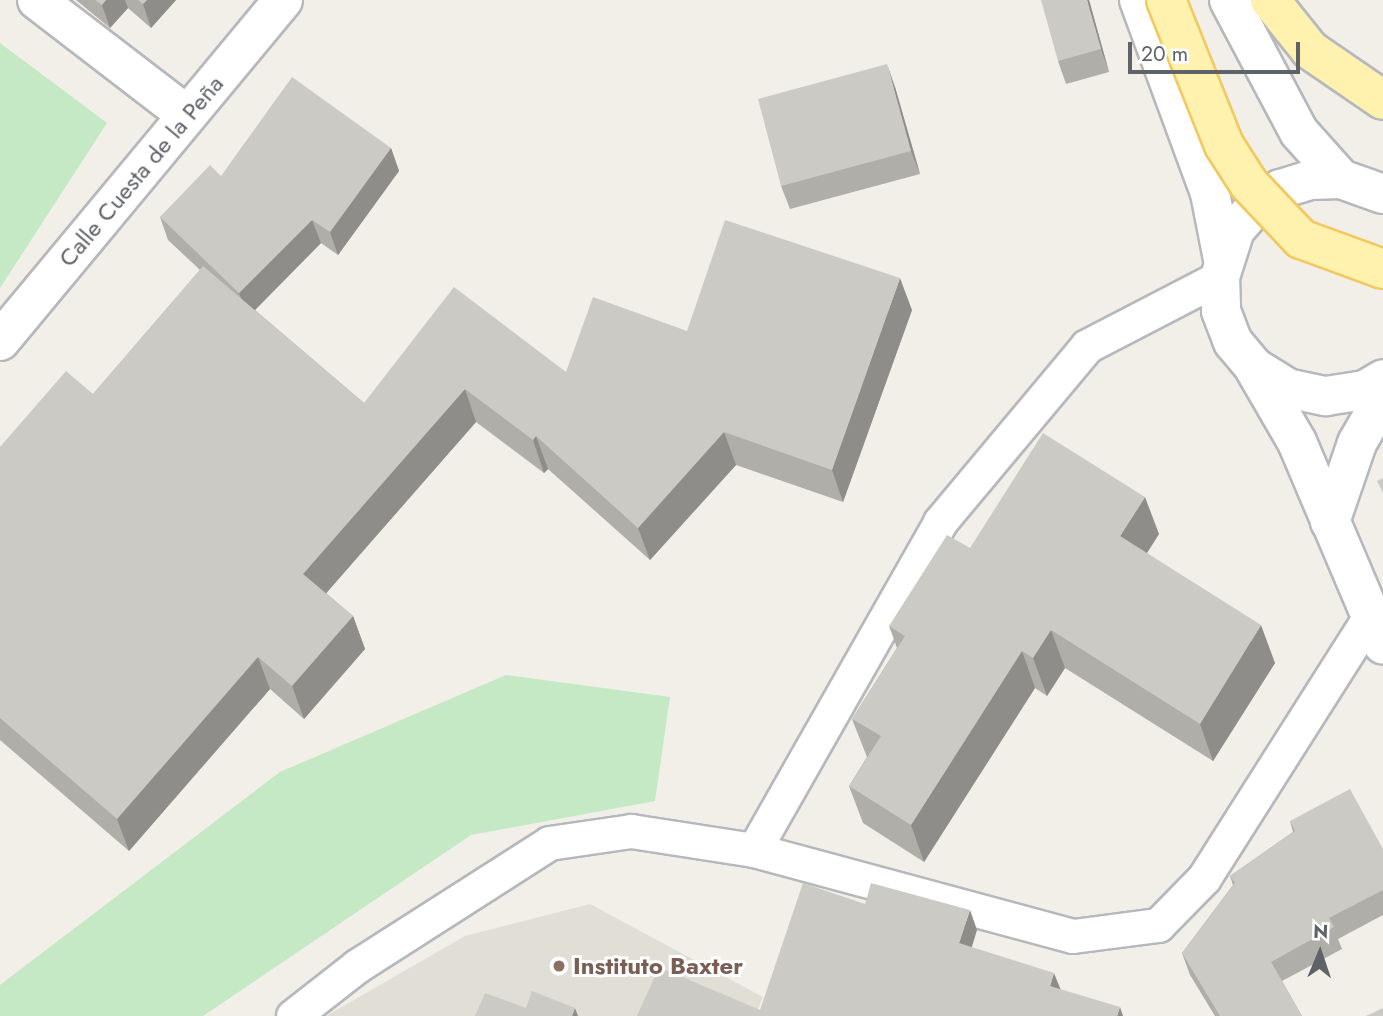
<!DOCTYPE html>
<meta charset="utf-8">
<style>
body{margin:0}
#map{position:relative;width:1383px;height:1016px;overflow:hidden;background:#f1efe8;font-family:Jost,sans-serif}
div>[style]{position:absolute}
.education>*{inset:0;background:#e1ded6}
.green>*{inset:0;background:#c5e8c5}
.roads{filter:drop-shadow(2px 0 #b5b8bc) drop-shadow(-2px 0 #b5b8bc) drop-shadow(0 2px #b5b8bc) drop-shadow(0 -2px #b5b8bc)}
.service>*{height:33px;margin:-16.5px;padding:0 16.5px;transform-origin:16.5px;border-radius:16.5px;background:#fff}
.minor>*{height:38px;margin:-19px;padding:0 19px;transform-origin:19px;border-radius:19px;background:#fff}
.secondary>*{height:38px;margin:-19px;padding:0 19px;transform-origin:19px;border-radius:19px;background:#fff}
.primary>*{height:38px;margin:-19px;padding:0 19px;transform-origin:19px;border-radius:19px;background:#fff2af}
.bridges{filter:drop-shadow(2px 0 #f2c960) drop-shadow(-2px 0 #f2c960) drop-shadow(0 2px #f2c960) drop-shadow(0 -2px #f2c960)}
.primary-bridge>*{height:38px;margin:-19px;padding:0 19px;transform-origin:19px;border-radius:19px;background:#fff2af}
.wall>*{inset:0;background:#afaea9}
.shaded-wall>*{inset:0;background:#8f8d8a}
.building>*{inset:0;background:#cccac5}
.dots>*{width:19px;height:19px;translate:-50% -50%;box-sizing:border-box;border:4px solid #fff;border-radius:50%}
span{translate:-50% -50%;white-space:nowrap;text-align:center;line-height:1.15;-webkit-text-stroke:6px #fff;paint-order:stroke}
.street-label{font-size:24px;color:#5f6368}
.education-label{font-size:24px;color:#785e54;font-weight:700}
.left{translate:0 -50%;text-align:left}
.north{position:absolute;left:1285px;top:918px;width:70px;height:70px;-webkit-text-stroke:5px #fff;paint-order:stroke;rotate:2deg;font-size:19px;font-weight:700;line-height:28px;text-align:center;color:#5f6368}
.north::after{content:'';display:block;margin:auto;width:24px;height:32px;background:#5f6368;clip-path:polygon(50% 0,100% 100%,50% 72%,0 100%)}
.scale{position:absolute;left:1128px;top:42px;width:172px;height:32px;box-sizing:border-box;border:4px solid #5f6368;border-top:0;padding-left:9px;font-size:21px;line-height:24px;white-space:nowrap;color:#5f6368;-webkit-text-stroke:5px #fff;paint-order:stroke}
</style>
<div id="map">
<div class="education">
<div style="clip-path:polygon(590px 904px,763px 997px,755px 1016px,326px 1016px,465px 936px)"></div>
</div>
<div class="green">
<div style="clip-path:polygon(0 43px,107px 123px,0 288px)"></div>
<div style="clip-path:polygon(506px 675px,670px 697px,655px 801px,471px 835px,203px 1016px,0 1016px,0 985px,280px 772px)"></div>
</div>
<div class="roads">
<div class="service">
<div style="left:754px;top:850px;width:377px;rotate:-60.4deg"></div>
<div style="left:940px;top:522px;width:229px;rotate:-50.1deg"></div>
<div style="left:1087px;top:346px;width:150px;rotate:-27.4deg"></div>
<div style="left:293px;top:1016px;width:81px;rotate:-38deg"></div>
<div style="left:357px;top:966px;width:228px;rotate:-32.6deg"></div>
<div style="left:549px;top:843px;width:83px;rotate:-8.3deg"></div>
<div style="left:631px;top:831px;width:124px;rotate:8.8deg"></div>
<div style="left:754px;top:850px;width:330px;rotate:15.1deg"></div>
<div style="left:1073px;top:936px;width:86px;rotate:-7.4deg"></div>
<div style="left:1158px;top:925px;width:66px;rotate:-45.6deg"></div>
<div style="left:1204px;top:878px;width:310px;rotate:-57.6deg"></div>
</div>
<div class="minor">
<div style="left:37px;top:0;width:189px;rotate:37.5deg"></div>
<div style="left:0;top:341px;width:443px;rotate:-50.3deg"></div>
</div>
<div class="secondary">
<div style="left:1139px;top:0;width:206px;rotate:69.8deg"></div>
<div style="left:1210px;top:193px;width:67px;rotate:78.9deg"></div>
<div style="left:1229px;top:0;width:149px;rotate:62.1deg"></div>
<div style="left:1299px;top:132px;width:63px;rotate:48.2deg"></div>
<div style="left:1383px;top:194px;width:45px;rotate:-160.3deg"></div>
<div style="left:1341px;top:179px;width:31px;rotate:178deg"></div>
<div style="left:1310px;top:180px;width:31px;rotate:163deg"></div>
<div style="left:1280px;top:189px;width:31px;rotate:144deg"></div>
<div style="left:1255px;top:207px;width:30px;rotate:131deg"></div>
<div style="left:1235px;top:230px;width:49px;rotate:107.7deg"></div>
<div style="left:1220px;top:277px;width:34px;rotate:88deg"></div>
<div style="left:1221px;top:311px;width:33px;rotate:69deg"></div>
<div style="left:1233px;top:342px;width:33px;rotate:50deg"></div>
<div style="left:1254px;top:367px;width:39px;rotate:32deg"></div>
<div style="left:1287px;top:388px;width:40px;rotate:12deg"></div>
<div style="left:1326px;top:396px;width:39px;rotate:-9deg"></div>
<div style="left:1365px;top:390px;width:21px;rotate:-31deg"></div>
<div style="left:1254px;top:368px;width:86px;rotate:59.8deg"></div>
<div style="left:1297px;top:442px;width:220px;rotate:67deg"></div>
<div style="left:1330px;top:522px;width:83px;rotate:-71.1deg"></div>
<div style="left:1357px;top:443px;width:52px;rotate:-60deg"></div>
</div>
<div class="primary">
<div style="left:1270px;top:0;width:64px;rotate:51.3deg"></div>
<div style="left:1310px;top:50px;width:88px;rotate:34.4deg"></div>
</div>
</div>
<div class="bridges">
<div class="primary-bridge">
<div style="left:1166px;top:0;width:156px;rotate:68.2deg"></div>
<div style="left:1224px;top:145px;width:46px;rotate:57.3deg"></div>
<div style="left:1249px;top:184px;width:76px;rotate:46.6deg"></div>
<div style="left:1301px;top:239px;width:87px;rotate:20.1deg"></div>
</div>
</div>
<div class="wall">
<div style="clip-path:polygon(76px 0,176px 0,151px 28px,128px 8px,110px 28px)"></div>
<div style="clip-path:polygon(1089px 0,1109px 72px,1066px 84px,1058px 61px)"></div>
<div style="clip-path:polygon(895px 87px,920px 174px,790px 209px,781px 186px)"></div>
<div style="clip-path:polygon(391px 148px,399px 171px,338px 255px,321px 243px,255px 310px,364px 403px,566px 372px,687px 331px,912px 310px,843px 502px,736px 465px,650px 560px,548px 469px,544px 473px,476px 422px,326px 593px,353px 616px,365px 649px,304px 719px,270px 689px,129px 851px,0 740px,0 447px,93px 394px,200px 270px,168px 240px,160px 217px,221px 176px)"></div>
<div style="clip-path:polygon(1159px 534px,1147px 553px,1275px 663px,1213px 761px,1065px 668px,1047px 696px,1035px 688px,924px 862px,863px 823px,849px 786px,867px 757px,852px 719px,897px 648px,889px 626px,970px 548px)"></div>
<div style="clip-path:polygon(1290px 821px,1383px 849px,1383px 915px,1338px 939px,1342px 949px,1282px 981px,1302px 1016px,1215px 1016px,1190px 975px,1182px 953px,1233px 885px,1230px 876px,1293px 832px)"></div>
</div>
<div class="shaded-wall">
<div style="clip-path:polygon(106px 0,125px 0,128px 8px,110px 28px,102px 5px)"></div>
<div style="clip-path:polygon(147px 0,176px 0,151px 28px,143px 4px)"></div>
<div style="clip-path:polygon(1087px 0,1089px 0,1109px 72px,1101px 49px)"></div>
<div style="clip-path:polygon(887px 64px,895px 87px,920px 174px,911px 151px)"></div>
<div style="clip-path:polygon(391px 148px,399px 171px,338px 255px,330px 232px)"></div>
<div style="clip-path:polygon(312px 220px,321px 243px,248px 317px,239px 293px)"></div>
<div style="clip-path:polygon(900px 278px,912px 310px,843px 502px,832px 470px)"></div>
<div style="clip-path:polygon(465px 389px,476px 422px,315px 606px,303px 574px)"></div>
<div style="clip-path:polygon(724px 432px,736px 465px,650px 560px,638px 528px)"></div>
<div style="clip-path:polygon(536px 436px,548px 469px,544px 473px,533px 440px)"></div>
<div style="clip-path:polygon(1145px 497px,1159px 534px,1134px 573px,1120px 536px)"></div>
<div style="clip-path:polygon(353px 616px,365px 649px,304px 719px,292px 686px)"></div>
<div style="clip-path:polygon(1261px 625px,1275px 663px,1213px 761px,1200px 724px)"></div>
<div style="clip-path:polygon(1051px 630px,1065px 668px,1047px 696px,1033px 658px)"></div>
<div style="clip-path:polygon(1022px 651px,1035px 688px,924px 862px,911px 825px)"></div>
<div style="clip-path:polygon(258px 657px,270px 689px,129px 851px,117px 819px)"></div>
<div style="clip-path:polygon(970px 910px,977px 930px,967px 963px,959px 943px)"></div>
<div style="clip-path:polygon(1054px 973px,1062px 993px,1050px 986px)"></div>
<div style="clip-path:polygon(1120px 1007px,1123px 1016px,1117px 1016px)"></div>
<div style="clip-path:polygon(575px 1008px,578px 1016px,572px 1016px)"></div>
</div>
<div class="building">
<div style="clip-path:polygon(95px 0,106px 0,102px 5px)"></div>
<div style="clip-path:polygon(138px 0,147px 0,143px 4px)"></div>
<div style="clip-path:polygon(1041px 0,1087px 0,1101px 49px,1058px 61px)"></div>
<div style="clip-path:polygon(887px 64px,911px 151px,781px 186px,758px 99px)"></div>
<div style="clip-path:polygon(292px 77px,391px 148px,330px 232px,312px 220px,239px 293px,160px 217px,210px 165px,221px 176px)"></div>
<div style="clip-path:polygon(725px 220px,900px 278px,832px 470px,724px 432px,638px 528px,536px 436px,533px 440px,465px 389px,303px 574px,353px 616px,292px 686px,258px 657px,117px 819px,0 718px,0 447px,66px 371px,93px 394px,203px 266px,364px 403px,454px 287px,566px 372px,593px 297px,687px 331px)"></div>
<div style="clip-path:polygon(1043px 433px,1145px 497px,1120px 536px,1261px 625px,1200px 724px,1051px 630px,1033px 658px,1022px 651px,911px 825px,849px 786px,881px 736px,852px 719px,905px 636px,889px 626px,947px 535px,970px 548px)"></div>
<div style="clip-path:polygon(1383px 478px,1383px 493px,1377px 481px)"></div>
<div style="clip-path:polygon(1350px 789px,1383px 849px,1383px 890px,1329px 918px,1334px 927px,1271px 962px,1302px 1016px,1220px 1016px,1182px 953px,1235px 883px,1230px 876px,1295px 831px,1290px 821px)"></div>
<div style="clip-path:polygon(803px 883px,865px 904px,871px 883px,970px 910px,959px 943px,1054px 973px,1050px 986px,1120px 1007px,1117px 1016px,637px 1016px,659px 967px,760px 1010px)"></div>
<div style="clip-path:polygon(532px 991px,575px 1008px,572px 1016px,475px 1016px,485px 993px,526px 1008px)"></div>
<div style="clip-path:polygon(1383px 1008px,1383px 1016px,1366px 1016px)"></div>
</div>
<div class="dots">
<div style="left:559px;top:966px;background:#8d6e63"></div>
</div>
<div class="street-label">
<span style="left:141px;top:171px;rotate:-50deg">Calle Cuesta de la Peña</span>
</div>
<div class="education-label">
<span class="left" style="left:573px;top:966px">Instituto Baxter</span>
</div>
<div class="north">N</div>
<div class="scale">20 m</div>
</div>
